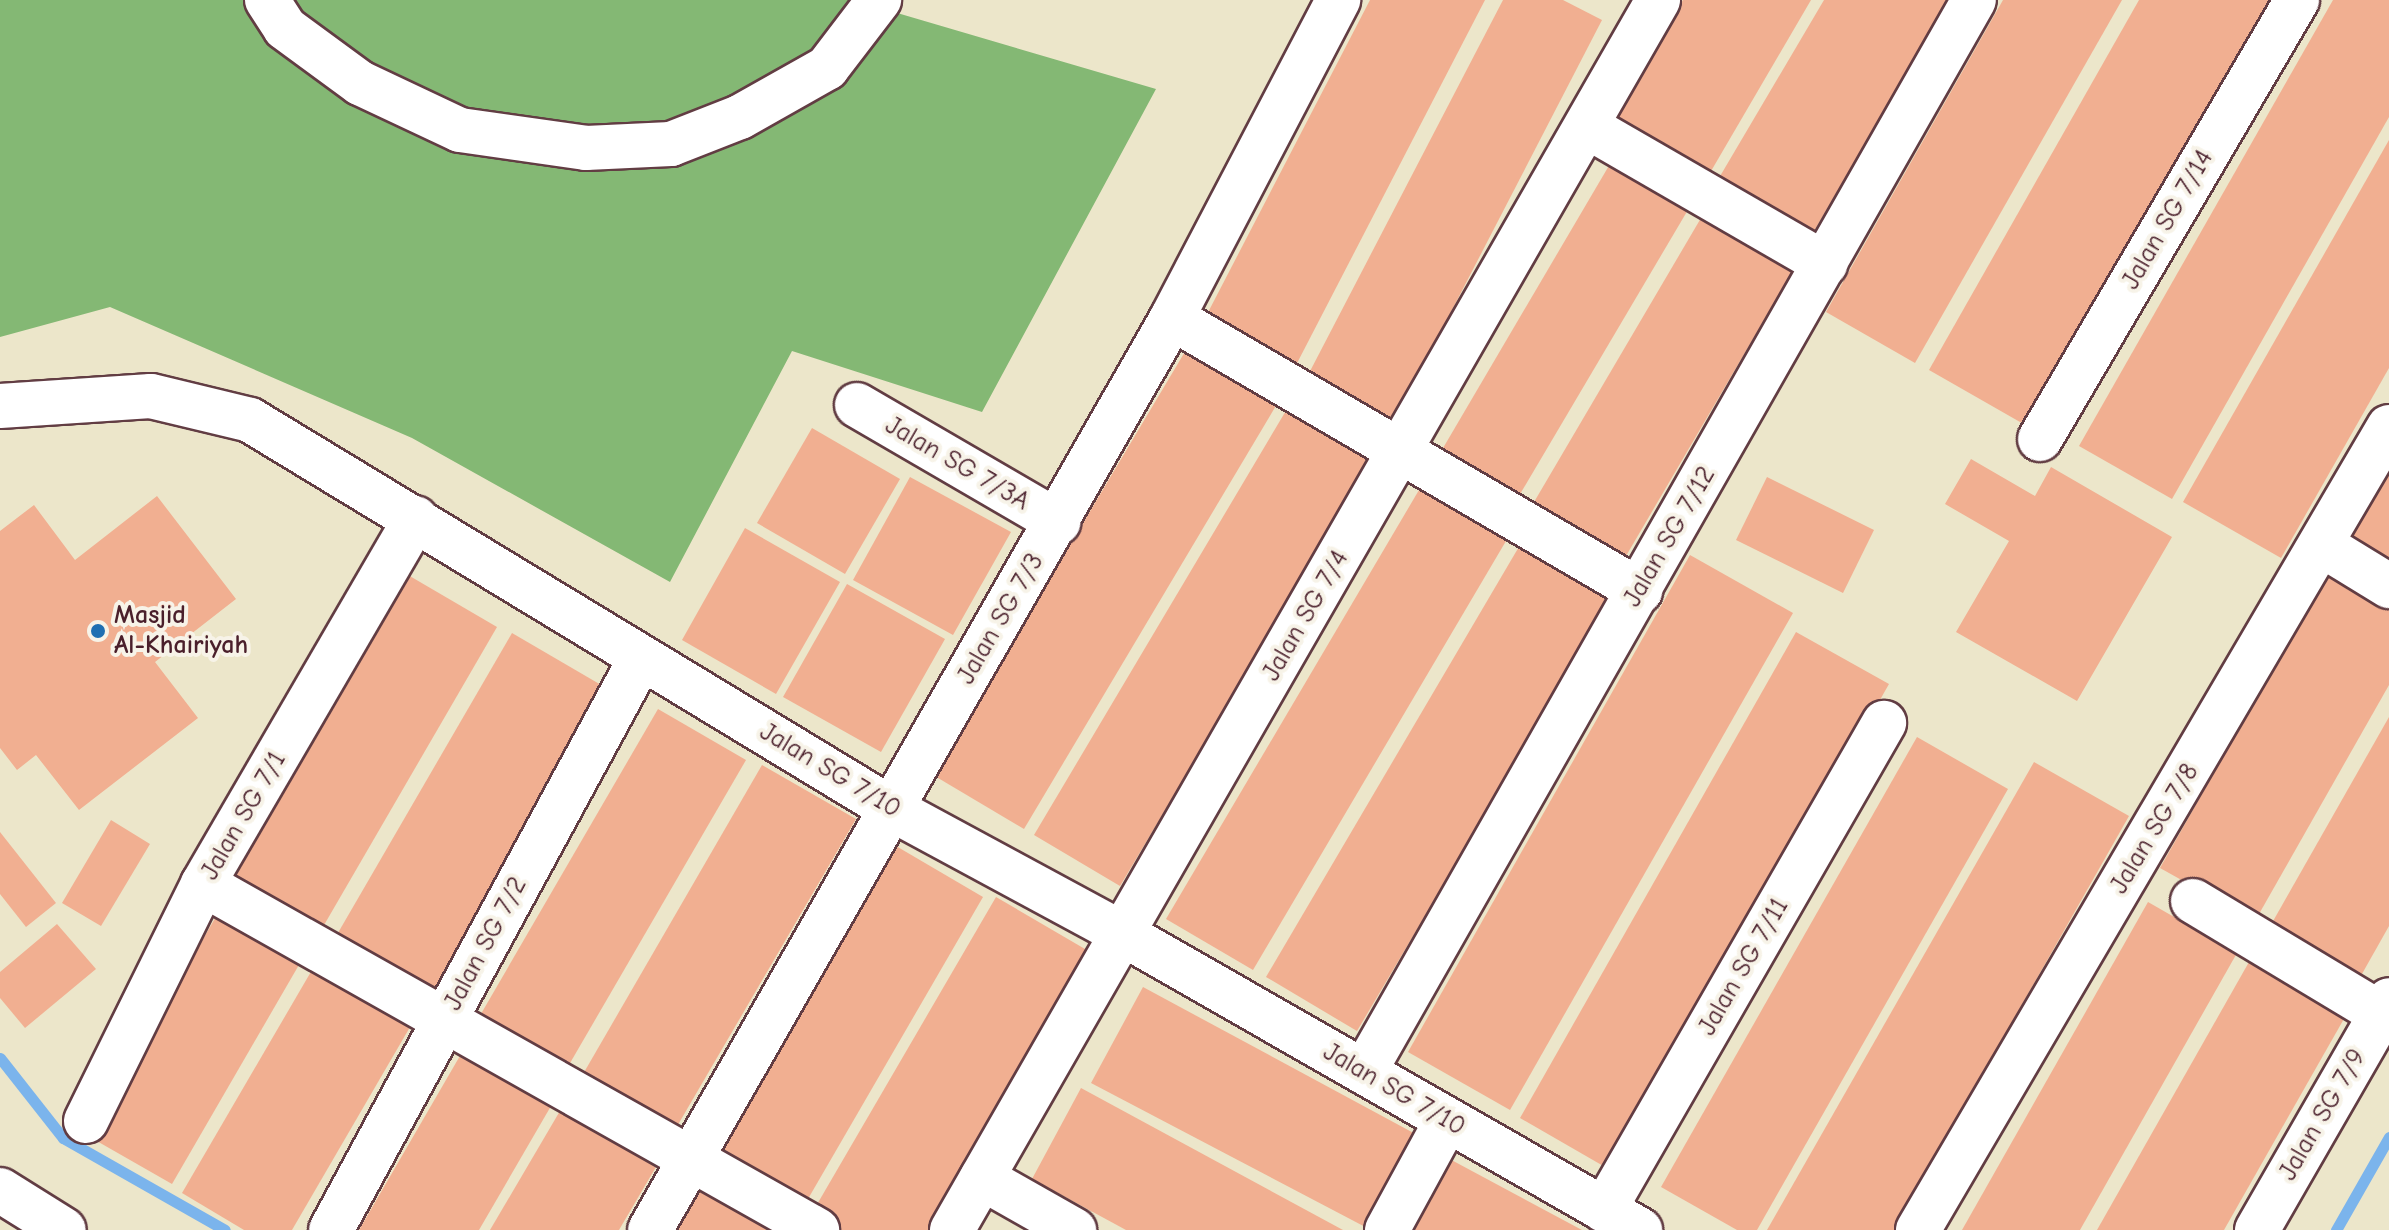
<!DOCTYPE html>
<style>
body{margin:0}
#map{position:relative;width:2389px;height:1230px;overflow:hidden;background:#ece6ca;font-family:"Comic Neue",sans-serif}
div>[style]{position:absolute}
.forest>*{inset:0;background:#84b874}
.stream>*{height:11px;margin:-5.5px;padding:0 5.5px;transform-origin:5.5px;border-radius:5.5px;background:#7bb4ec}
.building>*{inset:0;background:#f1af91}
.roads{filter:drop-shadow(2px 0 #623d43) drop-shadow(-2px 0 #623d43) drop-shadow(0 2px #623d43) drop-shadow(0 -2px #623d43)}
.minor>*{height:44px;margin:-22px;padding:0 22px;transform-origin:22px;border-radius:22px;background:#fff}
.dots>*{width:22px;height:22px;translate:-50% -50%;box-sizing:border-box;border:4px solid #f7f3e8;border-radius:50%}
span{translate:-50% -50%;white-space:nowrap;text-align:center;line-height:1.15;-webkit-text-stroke:8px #f7f3e8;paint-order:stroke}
.street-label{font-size:26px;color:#4a1f2b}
.poi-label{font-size:26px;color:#4a1f2b;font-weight:700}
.left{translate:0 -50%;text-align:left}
</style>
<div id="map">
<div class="forest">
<div style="clip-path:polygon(0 0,853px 0,1156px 89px,982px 412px,792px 351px,670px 582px,412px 438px,110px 307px,0 337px)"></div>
</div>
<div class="stream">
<div style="left:0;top:1058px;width:102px;rotate:51.8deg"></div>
<div style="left:63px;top:1138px;width:186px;rotate:29.6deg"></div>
<div style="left:2336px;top:1230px;width:107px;rotate:-60.3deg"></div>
</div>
<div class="building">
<div style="clip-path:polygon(1370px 0,1485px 0,1294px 369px,1203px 322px)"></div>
<div style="clip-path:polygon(1503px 0,1563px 0,1602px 20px,1394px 422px,1307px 377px)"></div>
<div style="clip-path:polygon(1683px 0,1811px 0,1707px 178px,1611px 121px)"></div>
<div style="clip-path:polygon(1824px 0,1950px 0,1810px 238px,1716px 183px)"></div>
<div style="clip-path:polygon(2003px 0,2122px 0,1915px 363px,1826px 312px)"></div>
<div style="clip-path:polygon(2139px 0,2270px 0,2027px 426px,1929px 370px)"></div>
<div style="clip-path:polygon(2333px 0,2389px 0,2389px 117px,2172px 499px,2079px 446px)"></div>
<div style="clip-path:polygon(2389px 140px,2389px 368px,2281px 558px,2183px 502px)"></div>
<div style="clip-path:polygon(1617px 152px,1695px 198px,1513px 506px,1436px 460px)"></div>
<div style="clip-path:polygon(1711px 201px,1802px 255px,1619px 568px,1527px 514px)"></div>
<div style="clip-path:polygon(1186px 350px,1277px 404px,1024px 829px,933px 775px)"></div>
<div style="clip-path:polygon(1287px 409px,1373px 460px,1120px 886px,1034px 835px)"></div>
<div style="clip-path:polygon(812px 428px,900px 479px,845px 574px,757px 523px)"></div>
<div style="clip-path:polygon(1971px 459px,2035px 496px,2051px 467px,2172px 537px,2077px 701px,1956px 632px,2009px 541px,1945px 504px)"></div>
<div style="clip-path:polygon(2389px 470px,2389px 573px,2344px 548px)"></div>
<div style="clip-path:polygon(910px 477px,1011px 532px,953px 635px,853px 580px)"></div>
<div style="clip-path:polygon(1767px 477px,1874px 530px,1843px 593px,1736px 540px)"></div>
<div style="clip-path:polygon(1419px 490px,1506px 541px,1253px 970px,1166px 919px)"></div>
<div style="clip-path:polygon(157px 496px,236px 599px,155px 662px,198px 718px,79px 810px,36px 755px,17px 770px,0 748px,0 531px,34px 505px,75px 560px)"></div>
<div style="clip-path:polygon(745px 528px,840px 582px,776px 694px,682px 640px)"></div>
<div style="clip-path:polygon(1520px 545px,1612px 599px,1357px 1031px,1266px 977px)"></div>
<div style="clip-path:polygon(1690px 555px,1793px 613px,1510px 1110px,1408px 1052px)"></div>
<div style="clip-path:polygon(2332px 565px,2389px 598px,2389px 685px,2255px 921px,2160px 868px)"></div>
<div style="clip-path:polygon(408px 575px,497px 627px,320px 932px,230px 880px)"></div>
<div style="clip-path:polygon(847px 584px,945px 639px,881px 752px,783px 697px)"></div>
<div style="clip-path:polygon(1796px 632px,1889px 684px,1612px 1171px,1520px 1118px)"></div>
<div style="clip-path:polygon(512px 633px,608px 689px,431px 995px,335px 938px)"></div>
<div style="clip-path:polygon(658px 709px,746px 760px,566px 1070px,478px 1019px)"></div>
<div style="clip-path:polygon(2389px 717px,2389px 926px,2358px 981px,2268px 930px)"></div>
<div style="clip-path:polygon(1917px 737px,2008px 789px,1757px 1230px,1737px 1230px,1661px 1187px)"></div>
<div style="clip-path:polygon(2034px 762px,2129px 816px,1894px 1230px,1767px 1230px)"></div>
<div style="clip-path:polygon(762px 765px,856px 819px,672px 1135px,579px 1081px)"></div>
<div style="clip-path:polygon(111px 820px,150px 844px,101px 926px,62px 903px)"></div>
<div style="clip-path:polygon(0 832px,56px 903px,26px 927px,0 894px)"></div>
<div style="clip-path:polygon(896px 846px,983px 897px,801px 1211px,713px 1160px)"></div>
<div style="clip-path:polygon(996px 897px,1097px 956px,937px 1230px,841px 1230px,812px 1213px)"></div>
<div style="clip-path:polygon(2148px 902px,2237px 953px,2080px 1230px,1962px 1230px)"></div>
<div style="clip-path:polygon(224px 903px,307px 951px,172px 1184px,88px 1136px)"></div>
<div style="clip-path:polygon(57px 924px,96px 969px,25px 1028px,0 998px,0 972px)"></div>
<div style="clip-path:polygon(319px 958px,417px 1015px,292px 1230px,244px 1230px,182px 1193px)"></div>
<div style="clip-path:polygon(2249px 962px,2345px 1017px,2224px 1230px,2097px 1230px)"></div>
<div style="clip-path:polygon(1143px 987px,1421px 1137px,1371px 1230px,1091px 1083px)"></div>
<div style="clip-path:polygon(468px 1042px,558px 1094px,479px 1230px,359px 1230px)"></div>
<div style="clip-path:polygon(1081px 1088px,1343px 1230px,1126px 1230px,1032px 1179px)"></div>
<div style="clip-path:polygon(567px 1099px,663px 1155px,619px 1230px,490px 1230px)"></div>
<div style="clip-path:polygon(1444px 1156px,1582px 1230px,1404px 1230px)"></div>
<div style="clip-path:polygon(701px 1181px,787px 1230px,673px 1230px)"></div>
</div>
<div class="roads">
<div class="minor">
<div style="left:267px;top:0;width:33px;rotate:57deg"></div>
<div style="left:285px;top:28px;width:93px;rotate:36.3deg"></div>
<div style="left:360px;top:83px;width:110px;rotate:25.2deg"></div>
<div style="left:460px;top:130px;width:127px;rotate:8.1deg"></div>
<div style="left:586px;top:148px;width:85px;rotate:-2.7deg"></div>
<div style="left:671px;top:144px;width:74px;rotate:-21.4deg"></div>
<div style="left:740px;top:117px;width:100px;rotate:-29.4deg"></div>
<div style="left:827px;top:68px;width:86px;rotate:-52.6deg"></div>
<div style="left:1588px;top:127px;width:274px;rotate:30deg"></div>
<div style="left:1172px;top:318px;width:542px;rotate:30.26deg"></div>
<div style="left:857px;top:405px;width:233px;rotate:30.2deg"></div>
<div style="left:0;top:406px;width:151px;rotate:-3.8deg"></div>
<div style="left:151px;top:396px;width:102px;rotate:13.6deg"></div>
<div style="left:250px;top:420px;width:748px;rotate:31.23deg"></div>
<div style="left:890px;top:808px;width:265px;rotate:28.4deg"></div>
<div style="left:1123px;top:934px;width:596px;rotate:29.79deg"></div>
<div style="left:2040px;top:439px;width:509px;rotate:-59.65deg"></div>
<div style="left:2322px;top:545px;width:79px;rotate:31.5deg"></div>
<div style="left:203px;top:884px;width:705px;rotate:29.4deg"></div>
<div style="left:2193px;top:901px;width:219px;rotate:31deg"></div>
<div style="left:1364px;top:1072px;width:1233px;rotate:-60.36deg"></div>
<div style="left:86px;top:1121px;width:264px;rotate:-63.7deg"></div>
<div style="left:203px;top:884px;width:423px;rotate:-59.8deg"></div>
<div style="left:982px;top:1178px;width:106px;rotate:29.5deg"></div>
<div style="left:0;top:1190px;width:75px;rotate:32deg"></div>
<div style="left:1604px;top:1210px;width:562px;rotate:-60.1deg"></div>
<div style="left:331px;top:1230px;width:651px;rotate:-61.54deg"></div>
<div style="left:650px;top:1230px;width:1051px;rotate:-60.21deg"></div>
<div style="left:1172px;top:318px;width:359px;rotate:-62.4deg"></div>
<div style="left:952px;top:1230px;width:1418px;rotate:-60.14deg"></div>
<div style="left:1387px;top:1230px;width:125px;rotate:-61.4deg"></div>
<div style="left:1918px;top:1230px;width:931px;rotate:-59.61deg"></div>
<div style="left:2257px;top:1230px;width:265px;rotate:-60.1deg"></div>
</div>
</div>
<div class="dots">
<div style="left:98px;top:631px;background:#1f6fb2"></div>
</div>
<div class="street-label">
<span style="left:2168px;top:220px;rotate:-60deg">Jalan SG 7/14</span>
<span style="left:957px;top:464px;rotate:30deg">Jalan SG 7/3A</span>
<span style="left:1670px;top:537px;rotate:-60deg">Jalan SG 7/12</span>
<span style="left:1306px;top:616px;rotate:-60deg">Jalan SG 7/4</span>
<span style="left:1001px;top:619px;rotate:-60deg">Jalan SG 7/3</span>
<span style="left:830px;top:771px;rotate:31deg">Jalan SG 7/10</span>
<span style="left:244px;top:816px;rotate:-60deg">Jalan SG 7/1</span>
<span style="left:2155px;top:829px;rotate:-59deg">Jalan SG 7/8</span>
<span style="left:486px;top:944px;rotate:-62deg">Jalan SG 7/2</span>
<span style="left:1744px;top:967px;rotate:-60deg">Jalan SG 7/11</span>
<span style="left:1394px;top:1090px;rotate:30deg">Jalan SG 7/10</span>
<span style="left:2323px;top:1115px;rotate:-60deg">Jalan SG 7/9</span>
</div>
<div class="poi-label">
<span class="left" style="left:114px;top:631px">Masjid<br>Al-Khairiyah</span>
</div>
</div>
